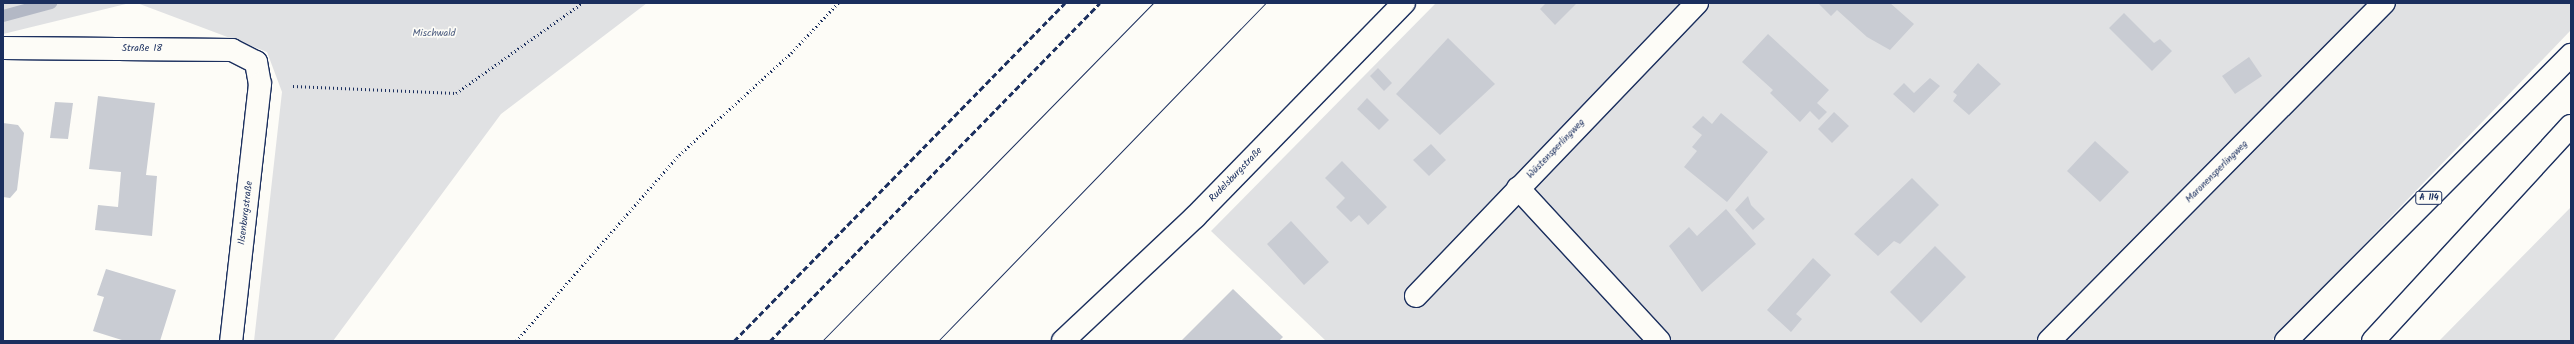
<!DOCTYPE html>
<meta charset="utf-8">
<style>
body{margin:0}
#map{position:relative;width:2574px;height:344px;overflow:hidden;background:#fdfcf7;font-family:Kalam,sans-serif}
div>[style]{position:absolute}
.green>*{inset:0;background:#e0e1e3}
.stream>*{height:12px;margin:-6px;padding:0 6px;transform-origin:6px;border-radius:6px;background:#b3b8c5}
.building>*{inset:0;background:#c9ccd3}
.path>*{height:2.5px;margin-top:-1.25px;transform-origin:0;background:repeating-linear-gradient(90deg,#1b2f5e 0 1px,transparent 0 4px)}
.roads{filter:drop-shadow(1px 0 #1b2f5e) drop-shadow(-1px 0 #1b2f5e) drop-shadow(0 1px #1b2f5e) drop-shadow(0 -1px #1b2f5e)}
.minor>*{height:22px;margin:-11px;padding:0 11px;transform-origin:11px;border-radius:11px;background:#fdfcf7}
.highway>*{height:22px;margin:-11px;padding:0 11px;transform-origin:11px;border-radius:11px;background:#fdfcf7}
.tram>*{height:1px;margin:-0.5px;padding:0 0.5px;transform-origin:0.5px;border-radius:0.5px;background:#1b2f5e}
.rail>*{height:3px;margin-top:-1.5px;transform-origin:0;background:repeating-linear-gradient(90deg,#1b2f5e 0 6px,transparent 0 9px)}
span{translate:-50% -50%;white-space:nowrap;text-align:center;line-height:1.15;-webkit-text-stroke:3.5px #fdfcf7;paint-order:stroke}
.shield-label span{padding:1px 3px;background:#fdfcf7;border:1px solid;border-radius:3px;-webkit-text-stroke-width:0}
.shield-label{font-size:9px;color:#1b2f5e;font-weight:700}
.park-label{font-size:10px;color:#4c5c7f}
.street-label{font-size:10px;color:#1b2f5e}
.frame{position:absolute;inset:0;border:4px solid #1b2f5e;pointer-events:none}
</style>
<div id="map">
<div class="green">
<div style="clip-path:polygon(3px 3px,130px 3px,3px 34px)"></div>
<div style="clip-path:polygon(137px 3px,647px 3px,501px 114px,333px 341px,254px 341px,282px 92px,267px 52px)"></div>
<div style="clip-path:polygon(1436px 3px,2571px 3px,2571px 30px,2271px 341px,1326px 341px,1211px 231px)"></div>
<div style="clip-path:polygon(2571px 207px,2571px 341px,2439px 341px,2440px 340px)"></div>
</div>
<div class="stream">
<div style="left:3px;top:16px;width:50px;rotate:-15.2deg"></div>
</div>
<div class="building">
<div style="clip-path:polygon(1546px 3px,1575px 3px,1576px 4px,1555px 25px,1540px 9px)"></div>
<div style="clip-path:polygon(1818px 3px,1890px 3px,1914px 24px,1890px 50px,1867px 37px,1837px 10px,1831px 16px)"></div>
<div style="clip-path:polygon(2124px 13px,2154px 43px,2160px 39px,2172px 51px,2152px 71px,2109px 28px)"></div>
<div style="clip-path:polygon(1768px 34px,1829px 90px,1817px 103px,1827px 112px,1819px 120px,1810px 111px,1800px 122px,1770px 93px,1773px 90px,1742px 62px)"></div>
<div style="clip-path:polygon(1448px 38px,1495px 84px,1440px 135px,1396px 94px)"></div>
<div style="clip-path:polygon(2249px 57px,2262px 76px,2235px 94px,2222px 76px)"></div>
<div style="clip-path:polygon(1978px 63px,2001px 84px,1969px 115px,1953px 101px,1957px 95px,1953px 92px)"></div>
<div style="clip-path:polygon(1378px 68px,1392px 83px,1384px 91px,1370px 76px)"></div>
<div style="clip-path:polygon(1930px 78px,1940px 86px,1914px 113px,1893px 94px,1904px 83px,1914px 93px)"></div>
<div style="clip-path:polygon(98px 96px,155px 103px,146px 175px,157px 176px,152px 236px,95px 230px,98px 205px,118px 207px,121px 172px,89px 169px)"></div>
<div style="clip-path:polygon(1367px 98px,1389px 120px,1379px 130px,1357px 109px)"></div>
<div style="clip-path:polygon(55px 102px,73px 103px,68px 139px,50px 138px)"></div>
<div style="clip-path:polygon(1834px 112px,1849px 126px,1832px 143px,1818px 129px)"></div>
<div style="clip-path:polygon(1721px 113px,1768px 152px,1727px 202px,1684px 167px,1697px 151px,1692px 147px,1702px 135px,1692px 127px,1703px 116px,1712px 124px)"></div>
<div style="clip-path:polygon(3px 123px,18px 125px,24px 133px,17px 190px,10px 198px,3px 197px)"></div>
<div style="clip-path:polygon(2095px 141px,2129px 172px,2100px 202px,2067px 171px)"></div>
<div style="clip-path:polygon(1431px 144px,1446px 160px,1429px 176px,1413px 160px)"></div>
<div style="clip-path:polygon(1342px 161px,1387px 207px,1368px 225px,1359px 215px,1351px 222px,1336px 207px,1345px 198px,1325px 178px)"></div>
<div style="clip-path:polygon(1912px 178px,1939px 205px,1900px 244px,1894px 241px,1878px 256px,1854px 234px)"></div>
<div style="clip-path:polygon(1748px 196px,1751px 205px,1765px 219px,1753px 230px,1735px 210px)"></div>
<div style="clip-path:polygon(1726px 209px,1756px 244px,1702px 292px,1669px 246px,1689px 227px,1697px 236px)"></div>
<div style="clip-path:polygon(1291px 221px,1329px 262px,1304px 285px,1267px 244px)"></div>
<div style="clip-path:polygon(1935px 246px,1966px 277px,1921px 323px,1890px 292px)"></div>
<div style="clip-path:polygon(1813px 258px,1831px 275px,1796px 314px,1802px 319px,1791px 332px,1767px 310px)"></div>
<div style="clip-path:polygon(106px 269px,176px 290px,160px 341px,125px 341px,93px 331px,104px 297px,97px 295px)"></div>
<div style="clip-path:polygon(1233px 289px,1283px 337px,1279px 341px,1181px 341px)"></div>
</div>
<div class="path">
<div style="left:293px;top:86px;width:163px;rotate:2.5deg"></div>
<div style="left:456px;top:93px;width:155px;rotate:-35.5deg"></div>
<div style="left:516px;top:341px;width:247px;rotate:-48.8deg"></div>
<div style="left:679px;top:155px;width:151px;rotate:-42.3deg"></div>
<div style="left:791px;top:53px;width:69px;rotate:-46.8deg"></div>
</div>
<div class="roads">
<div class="minor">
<div style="left:3px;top:48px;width:229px;rotate:0.5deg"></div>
<div style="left:232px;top:50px;width:27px;rotate:27deg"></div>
<div style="left:256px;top:62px;width:22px;rotate:80deg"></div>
<div style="left:260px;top:84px;width:259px;rotate:96.4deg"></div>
<div style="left:1518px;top:188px;width:208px;rotate:47.3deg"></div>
<div style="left:1416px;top:296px;width:406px;rotate:-46.2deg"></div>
<div style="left:1063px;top:341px;width:181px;rotate:-43.2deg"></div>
<div style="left:1195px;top:217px;width:299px;rotate:-45.7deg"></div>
<div style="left:2049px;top:341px;width:476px;rotate:-45.3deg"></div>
</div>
<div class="highway">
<div style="left:2286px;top:341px;width:404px;rotate:-45.1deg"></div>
<div style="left:2373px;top:341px;width:292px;rotate:-47.4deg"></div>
</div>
</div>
<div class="tram">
<div style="left:822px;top:341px;width:473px;rotate:-45.6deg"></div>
<div style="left:938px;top:341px;width:470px;rotate:-45.9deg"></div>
</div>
<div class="rail">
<div style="left:734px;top:341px;width:473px;rotate:-45.6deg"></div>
<div style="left:770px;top:341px;width:472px;rotate:-45.7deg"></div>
</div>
<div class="shield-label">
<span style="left:2429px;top:198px">A 114</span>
</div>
<div class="park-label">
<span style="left:434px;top:34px">Mischwald</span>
</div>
<div class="street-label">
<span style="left:142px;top:49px">Straße 18</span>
<span style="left:1556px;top:149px;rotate:-46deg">Wüstensperlingweg</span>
<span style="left:2217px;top:172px;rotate:-45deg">Maronensperlingweg</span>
<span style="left:1236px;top:175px;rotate:-46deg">Rudelsburgstraße</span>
<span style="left:246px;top:213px;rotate:-83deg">Ilsenburgstraße</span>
</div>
<div class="frame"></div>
</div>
